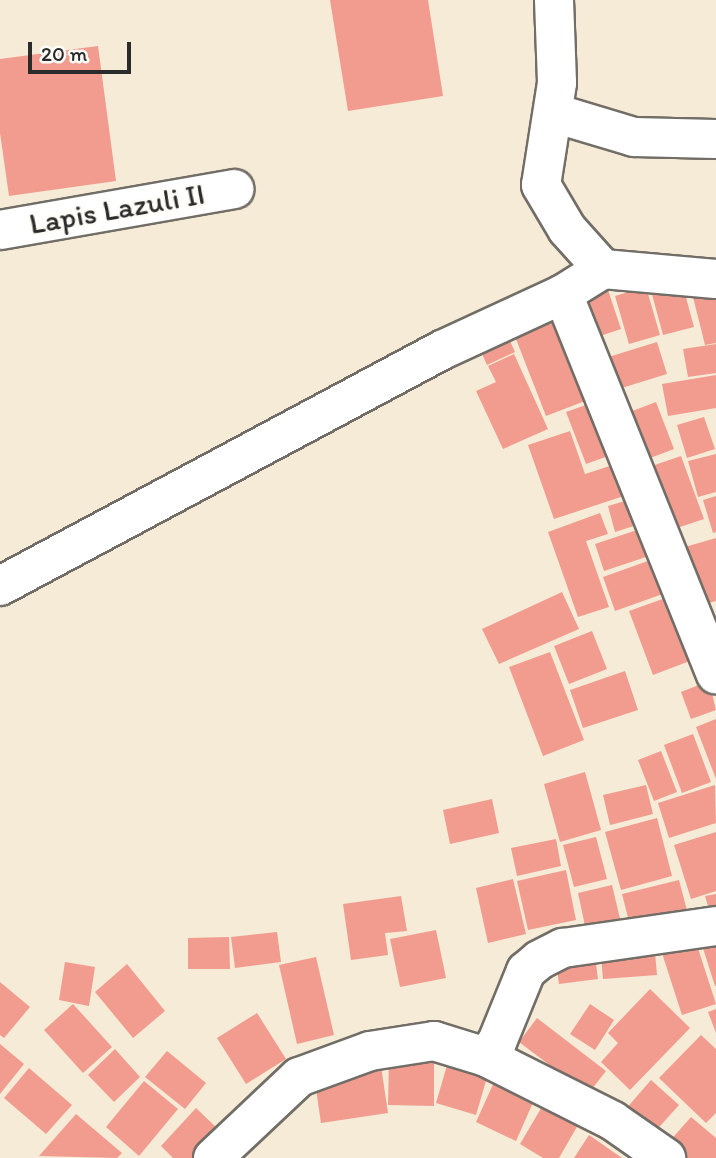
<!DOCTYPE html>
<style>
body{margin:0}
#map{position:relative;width:716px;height:1158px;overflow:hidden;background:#f5ebd6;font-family:Itim,sans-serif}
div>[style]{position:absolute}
.building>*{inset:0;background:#f19c8f}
.roads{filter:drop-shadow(2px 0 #726e67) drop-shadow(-2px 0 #726e67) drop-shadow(0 2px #726e67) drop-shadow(0 -2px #726e67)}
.minor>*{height:38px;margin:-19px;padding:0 19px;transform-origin:19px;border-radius:19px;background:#fff}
span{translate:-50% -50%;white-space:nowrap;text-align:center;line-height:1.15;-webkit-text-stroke:5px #fdfcf7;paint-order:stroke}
.street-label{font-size:30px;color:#2b2b2b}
.scale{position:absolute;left:28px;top:42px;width:103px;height:32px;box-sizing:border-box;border:4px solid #2b2b2b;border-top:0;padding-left:9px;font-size:21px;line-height:24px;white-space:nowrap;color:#2b2b2b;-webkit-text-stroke:5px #fdfcf7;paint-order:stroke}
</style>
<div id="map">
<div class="building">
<div style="clip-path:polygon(330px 0,428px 0,443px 96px,348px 111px)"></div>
<div style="clip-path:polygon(98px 46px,116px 181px,9px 196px,0 133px,0 59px)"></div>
<div style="clip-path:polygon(681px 279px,694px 327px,663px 335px,650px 287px)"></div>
<div style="clip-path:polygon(606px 284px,621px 329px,591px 339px,576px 293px)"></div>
<div style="clip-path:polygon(716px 286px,716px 343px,705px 345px,692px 293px)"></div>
<div style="clip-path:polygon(646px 287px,660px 335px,629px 344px,615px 296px)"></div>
<div style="clip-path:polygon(558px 302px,598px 396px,546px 416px,509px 321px)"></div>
<div style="clip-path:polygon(503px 326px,515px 352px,487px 365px,475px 338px)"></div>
<div style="clip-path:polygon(657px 342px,667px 374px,612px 391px,602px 359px)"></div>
<div style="clip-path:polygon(716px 344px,716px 373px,688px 377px,683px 349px)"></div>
<div style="clip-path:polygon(514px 354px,548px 429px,503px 449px,476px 391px,496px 382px,488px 366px)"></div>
<div style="clip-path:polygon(716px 375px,716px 408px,668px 416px,662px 384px)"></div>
<div style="clip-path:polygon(600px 400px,619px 452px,586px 464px,566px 412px)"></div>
<div style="clip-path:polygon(656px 402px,674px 449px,637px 463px,619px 416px)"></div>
<div style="clip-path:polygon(704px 417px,715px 449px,687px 458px,677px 425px)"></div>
<div style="clip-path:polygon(570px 431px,585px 474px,622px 462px,633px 493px,554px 519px,528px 445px)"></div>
<div style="clip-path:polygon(716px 454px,716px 492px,698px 497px,688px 461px)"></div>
<div style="clip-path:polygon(681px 456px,704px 519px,665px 532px,643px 469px)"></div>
<div style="clip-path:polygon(716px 496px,716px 532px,713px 533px,703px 500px)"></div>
<div style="clip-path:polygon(638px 497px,646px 522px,615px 532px,608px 506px)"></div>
<div style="clip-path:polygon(600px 513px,608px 534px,586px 541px,609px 607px,578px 617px,548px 532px)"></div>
<div style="clip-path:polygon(646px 527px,655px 554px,604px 571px,595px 544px)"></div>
<div style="clip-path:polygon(716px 538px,716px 601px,694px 607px,678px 549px)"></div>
<div style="clip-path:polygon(659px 557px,671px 591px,615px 611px,603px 577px)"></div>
<div style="clip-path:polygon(562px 592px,579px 629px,499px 664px,482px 629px)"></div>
<div style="clip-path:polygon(671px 596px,695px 659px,653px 675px,629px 611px)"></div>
<div style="clip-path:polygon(592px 631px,607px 669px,569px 684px,554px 646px)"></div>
<div style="clip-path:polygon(550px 652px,584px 740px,543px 756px,509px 667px)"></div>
<div style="clip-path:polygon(625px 671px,638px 710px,583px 728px,570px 690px)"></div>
<div style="clip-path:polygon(709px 681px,716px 710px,691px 719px,681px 692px)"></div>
<div style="clip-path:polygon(716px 719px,716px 779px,696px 727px)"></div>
<div style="clip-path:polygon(693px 734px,711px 782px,682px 793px,664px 745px)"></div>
<div style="clip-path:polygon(661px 751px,677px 792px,654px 801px,638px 760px)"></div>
<div style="clip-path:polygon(585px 772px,601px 830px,560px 842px,544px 784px)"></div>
<div style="clip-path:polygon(646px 785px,653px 814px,610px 825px,603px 795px)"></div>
<div style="clip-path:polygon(715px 785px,716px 823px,669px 838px,658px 803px)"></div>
<div style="clip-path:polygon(492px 799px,499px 833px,450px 844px,443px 810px)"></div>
<div style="clip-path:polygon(657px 818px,672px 876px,621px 890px,605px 832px)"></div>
<div style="clip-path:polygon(716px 832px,716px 891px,691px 899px,674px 845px)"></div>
<div style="clip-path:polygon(596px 837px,607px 879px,574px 887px,563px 845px)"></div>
<div style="clip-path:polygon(556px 839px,561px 866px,517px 876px,511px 848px)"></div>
<div style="clip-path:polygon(566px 870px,576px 920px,528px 930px,517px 881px)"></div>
<div style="clip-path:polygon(513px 879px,526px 934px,488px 943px,476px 888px)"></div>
<div style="clip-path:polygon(679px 880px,689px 918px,632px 933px,622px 894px)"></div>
<div style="clip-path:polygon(612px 885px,622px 927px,587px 935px,578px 893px)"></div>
<div style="clip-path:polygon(716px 894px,716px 915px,711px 916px,705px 896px)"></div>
<div style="clip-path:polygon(401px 896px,407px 931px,385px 933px,388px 955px,351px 960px,343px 904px)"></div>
<div style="clip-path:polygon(436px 930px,446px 978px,400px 987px,390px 939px)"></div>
<div style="clip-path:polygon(277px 932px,281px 962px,235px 968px,231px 937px)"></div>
<div style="clip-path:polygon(716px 934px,716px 986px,715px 986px,700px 939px)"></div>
<div style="clip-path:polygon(694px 936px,716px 1004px,682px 1015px,660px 947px)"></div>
<div style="clip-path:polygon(229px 937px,230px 969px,188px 969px,188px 938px)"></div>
<div style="clip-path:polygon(654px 942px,657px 975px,603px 979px,600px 946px)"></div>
<div style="clip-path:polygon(594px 949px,598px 979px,559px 984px,555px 954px)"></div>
<div style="clip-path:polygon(316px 957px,334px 1035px,297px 1044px,279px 965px)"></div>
<div style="clip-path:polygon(65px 962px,95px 967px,89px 1006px,59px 1000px)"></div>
<div style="clip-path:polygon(127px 964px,165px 1011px,133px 1038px,95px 992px)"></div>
<div style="clip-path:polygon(0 982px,30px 1007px,4px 1038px,0 1035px)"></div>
<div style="clip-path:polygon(650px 989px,690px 1028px,630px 1090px,601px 1062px,618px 1043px,608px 1033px)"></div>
<div style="clip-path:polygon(73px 1004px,112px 1047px,83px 1073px,44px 1030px)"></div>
<div style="clip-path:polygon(590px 1004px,614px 1020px,595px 1050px,570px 1034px)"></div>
<div style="clip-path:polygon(716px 1009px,716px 1033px,708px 1012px)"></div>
<div style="clip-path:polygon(257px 1013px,286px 1059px,246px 1084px,217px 1038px)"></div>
<div style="clip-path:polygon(537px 1018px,606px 1071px,588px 1094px,519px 1042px)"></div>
<div style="clip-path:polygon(701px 1035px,716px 1049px,716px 1113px,706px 1123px,659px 1078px)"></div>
<div style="clip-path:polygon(0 1044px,24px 1064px,0 1094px)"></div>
<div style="clip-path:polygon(115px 1049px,140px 1077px,114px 1102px,88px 1075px)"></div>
<div style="clip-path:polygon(167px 1051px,206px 1083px,185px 1109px,145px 1077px)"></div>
<div style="clip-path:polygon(389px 1060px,434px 1061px,434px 1106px,388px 1105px)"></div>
<div style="clip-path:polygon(448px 1062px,488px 1074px,476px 1115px,436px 1103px)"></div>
<div style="clip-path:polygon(381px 1066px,388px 1113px,321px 1123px,314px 1076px)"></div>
<div style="clip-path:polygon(29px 1068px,72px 1105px,46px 1134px,4px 1098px)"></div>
<div style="clip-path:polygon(495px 1080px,535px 1098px,516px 1141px,476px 1122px)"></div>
<div style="clip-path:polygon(651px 1080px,679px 1105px,652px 1135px,625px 1110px)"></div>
<div style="clip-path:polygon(144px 1081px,178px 1109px,139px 1156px,106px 1127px)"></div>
<div style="clip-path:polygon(543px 1105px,578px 1125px,559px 1158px,543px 1158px,520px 1144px)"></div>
<div style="clip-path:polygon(196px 1108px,219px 1130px,193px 1158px,173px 1158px,161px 1146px)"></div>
<div style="clip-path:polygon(76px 1114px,122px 1153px,117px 1158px,39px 1156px)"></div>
<div style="clip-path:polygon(691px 1117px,716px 1138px,716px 1158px,685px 1158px,668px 1143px)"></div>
<div style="clip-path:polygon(589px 1135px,622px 1158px,574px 1158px)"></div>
</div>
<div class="roads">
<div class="minor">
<div style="left:554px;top:0;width:83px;rotate:87.9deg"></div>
<div style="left:557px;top:83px;width:103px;rotate:98.9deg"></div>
<div style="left:541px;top:185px;width:51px;rotate:59.4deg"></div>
<div style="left:567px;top:229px;width:54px;rotate:48deg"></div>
<div style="left:554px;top:113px;width:84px;rotate:16.7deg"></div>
<div style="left:634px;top:137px;width:82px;rotate:1.4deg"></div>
<div style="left:0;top:230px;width:238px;rotate:-9.9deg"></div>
<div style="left:563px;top:294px;width:410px;rotate:68.1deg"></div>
<div style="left:0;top:586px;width:501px;rotate:-28.1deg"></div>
<div style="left:442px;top:350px;width:133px;rotate:-24.8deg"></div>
<div style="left:563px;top:294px;width:47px;rotate:-32deg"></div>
<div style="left:603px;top:269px;width:113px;rotate:5.1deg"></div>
<div style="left:486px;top:1057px;width:19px;rotate:-54deg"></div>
<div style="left:497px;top:1042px;width:77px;rotate:-67.8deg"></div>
<div style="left:526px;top:971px;width:17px;rotate:-40deg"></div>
<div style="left:539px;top:960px;width:27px;rotate:-27deg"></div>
<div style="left:563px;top:948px;width:155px;rotate:-8.2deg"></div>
<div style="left:213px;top:1158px;width:118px;rotate:-43.3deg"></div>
<div style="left:299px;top:1077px;width:76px;rotate:-20.1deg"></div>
<div style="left:370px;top:1051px;width:65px;rotate:-8.9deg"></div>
<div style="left:434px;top:1041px;width:54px;rotate:17.1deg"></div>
<div style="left:486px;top:1057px;width:142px;rotate:26.7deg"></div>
<div style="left:613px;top:1121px;width:65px;rotate:34.9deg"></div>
</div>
</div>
<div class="street-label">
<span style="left:117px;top:209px;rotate:-10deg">Lapis Lazuli II</span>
</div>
<div class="scale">20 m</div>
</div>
